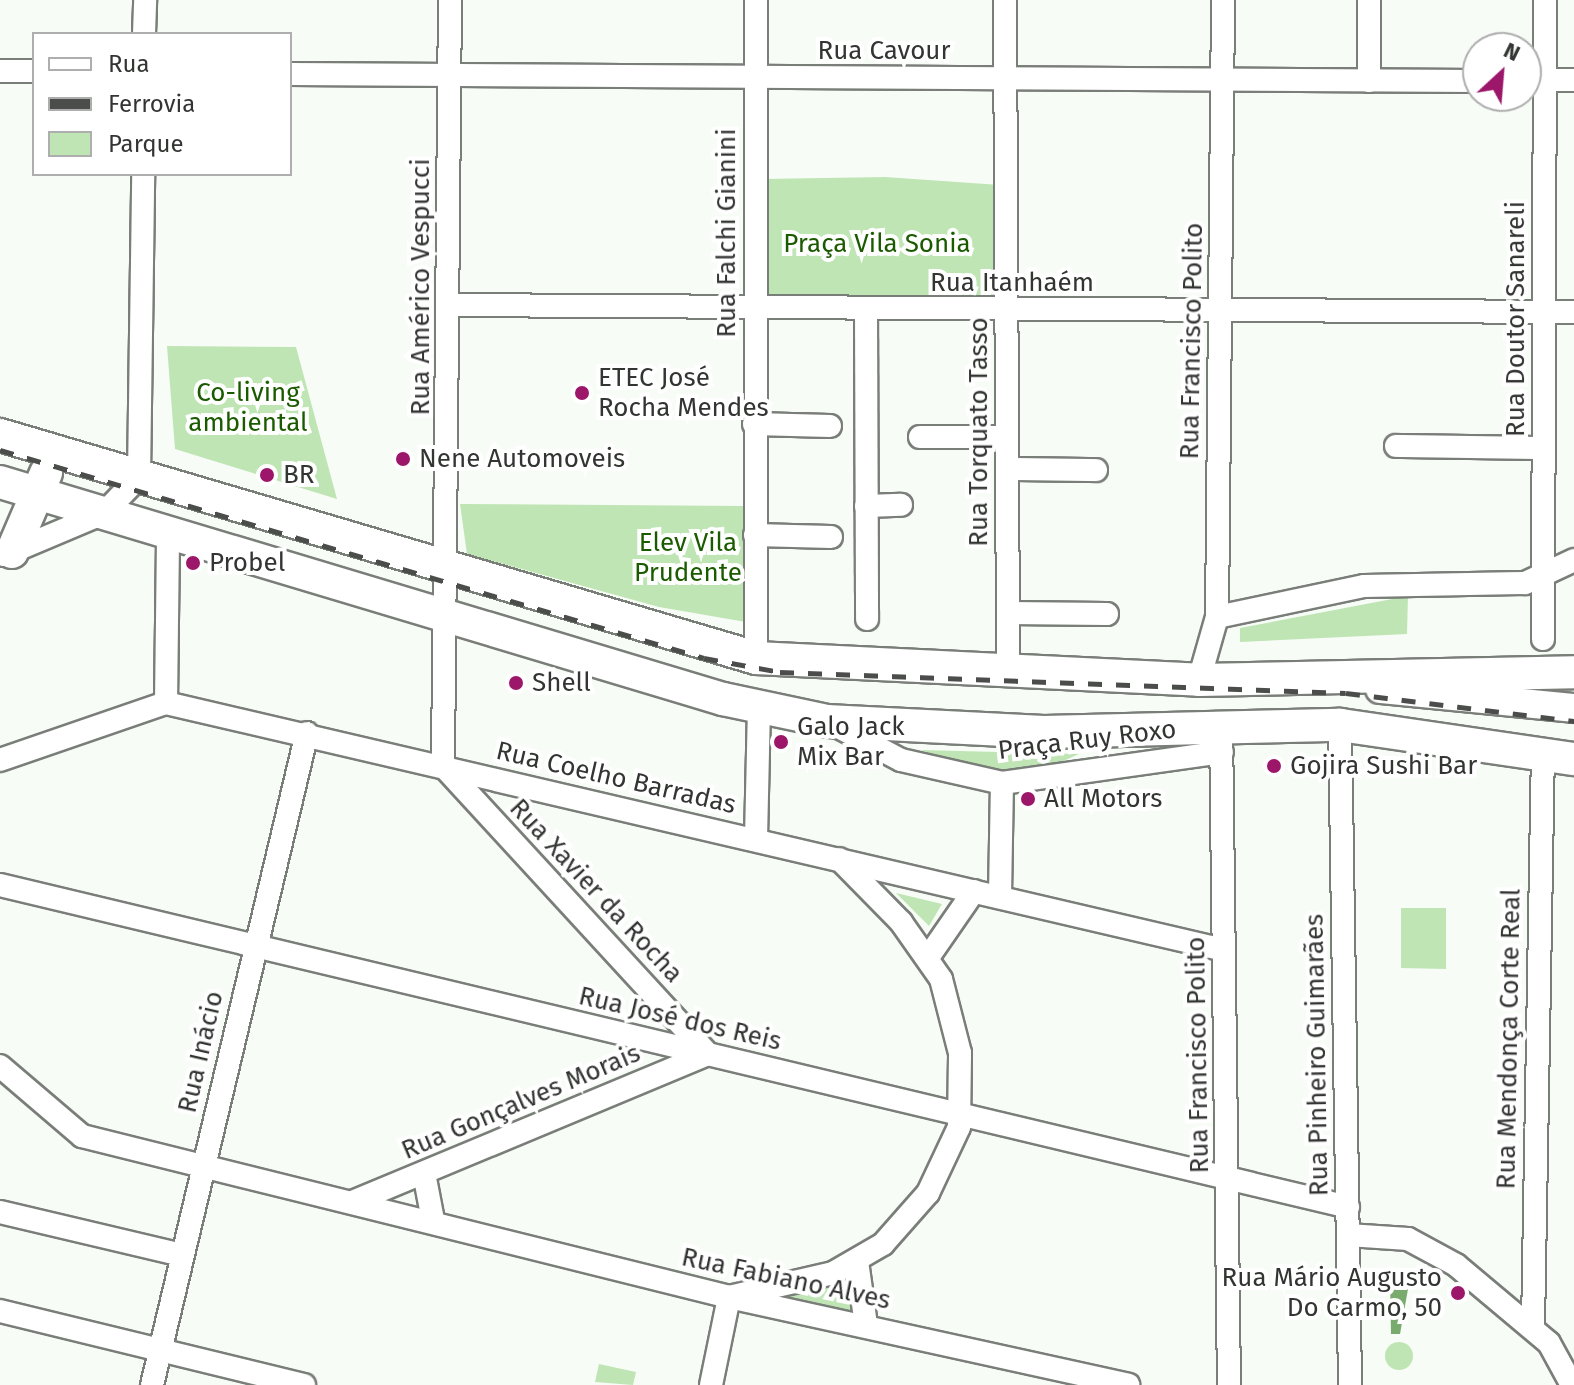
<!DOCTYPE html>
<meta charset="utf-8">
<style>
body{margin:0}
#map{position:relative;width:1574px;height:1385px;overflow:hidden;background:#f8fcf7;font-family:"Fira Sans",sans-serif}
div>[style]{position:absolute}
.green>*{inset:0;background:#bfe5b5}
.round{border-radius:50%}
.water>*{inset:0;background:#7aab6e}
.roads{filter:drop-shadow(2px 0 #7a7e79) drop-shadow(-2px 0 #7a7e79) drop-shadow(0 2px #7a7e79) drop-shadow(0 -2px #7a7e79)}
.minor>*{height:22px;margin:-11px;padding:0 11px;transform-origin:11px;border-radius:11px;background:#fff}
.major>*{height:28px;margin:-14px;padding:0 14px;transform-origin:14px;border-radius:14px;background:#fff}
.highway>*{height:32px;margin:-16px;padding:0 16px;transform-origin:16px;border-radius:16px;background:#fff}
.rail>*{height:5px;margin-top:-2.5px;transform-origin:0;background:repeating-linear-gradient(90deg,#4b4d4b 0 14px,transparent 0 28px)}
.dots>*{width:22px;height:22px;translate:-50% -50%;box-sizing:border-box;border:4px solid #fff;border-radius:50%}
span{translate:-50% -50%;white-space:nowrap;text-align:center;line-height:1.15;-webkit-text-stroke:8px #fff;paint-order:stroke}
.street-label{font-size:26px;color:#333533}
.park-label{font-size:26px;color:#1b5b00}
.poi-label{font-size:26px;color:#333533}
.left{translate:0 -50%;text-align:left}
.right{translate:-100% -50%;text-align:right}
.legend{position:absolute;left:32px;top:32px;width:260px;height:144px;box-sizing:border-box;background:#fff;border:2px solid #adaead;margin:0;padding:10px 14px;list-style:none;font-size:24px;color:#333533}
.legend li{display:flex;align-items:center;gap:16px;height:40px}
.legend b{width:40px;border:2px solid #adaead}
.north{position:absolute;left:1462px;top:32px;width:80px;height:80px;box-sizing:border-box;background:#fff;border:2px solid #adaead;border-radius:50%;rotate:26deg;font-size:22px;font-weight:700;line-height:32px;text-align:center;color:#333533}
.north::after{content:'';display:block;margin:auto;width:28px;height:36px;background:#9c1769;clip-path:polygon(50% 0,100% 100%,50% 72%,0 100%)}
</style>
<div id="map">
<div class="green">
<div style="clip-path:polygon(885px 177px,1000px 185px,999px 311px,755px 309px,754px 179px)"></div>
<div style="clip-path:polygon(167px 346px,296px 347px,337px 499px,175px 449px)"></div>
<div style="clip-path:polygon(460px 504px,745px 506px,746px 622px,659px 607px,467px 554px)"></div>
<div style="clip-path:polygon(1408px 596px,1407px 634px,1240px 642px,1240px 628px)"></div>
<div style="clip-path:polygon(921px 750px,1079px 754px,1032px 775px,975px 770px)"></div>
<div style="clip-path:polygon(896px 893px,942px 904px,929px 926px)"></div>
<div style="clip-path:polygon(1401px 908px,1446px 908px,1446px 969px,1401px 968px)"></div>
<div style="clip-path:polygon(852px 1273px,858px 1315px,789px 1297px,833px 1283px)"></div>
<div class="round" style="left:1385px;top:1342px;width:28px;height:28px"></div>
<div style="clip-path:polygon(599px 1364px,636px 1372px,633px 1385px,595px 1382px)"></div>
</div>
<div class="water">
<div style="clip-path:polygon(1390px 1278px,1403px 1278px,1408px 1289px,1400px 1334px,1391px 1334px)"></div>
</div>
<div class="roads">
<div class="minor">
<div style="left:756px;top:0;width:658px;rotate:90deg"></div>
<div style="left:1005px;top:0;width:671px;rotate:89.74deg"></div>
<div style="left:144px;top:34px;width:34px;rotate:-88deg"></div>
<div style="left:0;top:71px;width:34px"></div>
<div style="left:290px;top:74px;width:1188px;rotate:0.34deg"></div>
<div style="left:1526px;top:80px;width:48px"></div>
<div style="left:1369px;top:81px;width:81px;rotate:-90deg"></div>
<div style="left:449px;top:305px;width:1125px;rotate:0.36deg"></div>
<div style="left:866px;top:311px;width:308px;rotate:89.8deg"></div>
<div style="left:754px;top:424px;width:76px;rotate:1.5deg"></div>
<div style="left:920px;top:437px;width:87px"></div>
<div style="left:1396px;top:446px;width:147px;rotate:0.8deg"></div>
<div style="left:1008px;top:469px;width:88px;rotate:0.7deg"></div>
<div style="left:866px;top:506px;width:35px;rotate:-2deg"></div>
<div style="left:755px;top:535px;width:76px;rotate:1.5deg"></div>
<div style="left:4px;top:555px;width:108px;rotate:-22.8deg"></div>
<div style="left:104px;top:513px;width:50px;rotate:-45.8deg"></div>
<div style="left:139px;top:477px;width:303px;rotate:-89.2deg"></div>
<div style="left:1008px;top:613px;width:99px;rotate:0.6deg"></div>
<div style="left:1217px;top:617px;width:150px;rotate:-11.9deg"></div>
<div style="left:1364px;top:586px;width:161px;rotate:-1.1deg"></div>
<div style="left:1525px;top:583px;width:54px;rotate:-25.1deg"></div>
<div style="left:1543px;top:639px;width:639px;rotate:-89.82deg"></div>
<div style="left:1199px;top:680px;width:66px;rotate:-74.1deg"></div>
<div style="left:1217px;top:617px;width:617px;rotate:-89.44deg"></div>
<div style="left:166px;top:703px;width:171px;rotate:-89.3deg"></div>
<div style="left:831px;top:723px;width:79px;rotate:27.9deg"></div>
<div style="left:901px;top:760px;width:104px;rotate:12.8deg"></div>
<div style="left:1002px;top:783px;width:222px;rotate:-8deg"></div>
<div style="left:1221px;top:724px;width:661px;rotate:89.31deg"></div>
<div style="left:1340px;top:725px;width:660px;rotate:89.13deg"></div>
<div style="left:0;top:760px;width:176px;rotate:-19deg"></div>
<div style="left:166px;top:703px;width:1086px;rotate:13.14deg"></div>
<div style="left:443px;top:766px;width:766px;rotate:-89.48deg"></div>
<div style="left:756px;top:839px;width:131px;rotate:-88.7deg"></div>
<div style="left:0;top:885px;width:1386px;rotate:13.43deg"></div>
<div style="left:1000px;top:896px;width:113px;rotate:-89deg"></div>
<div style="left:929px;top:956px;width:79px;rotate:-55.3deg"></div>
<div style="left:0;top:1066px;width:108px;rotate:40.5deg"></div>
<div style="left:82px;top:1136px;width:667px;rotate:13.97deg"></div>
<div style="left:729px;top:1297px;width:409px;rotate:12.4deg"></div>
<div style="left:424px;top:1173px;width:48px;rotate:79.2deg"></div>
<div style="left:355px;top:1201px;width:382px;rotate:-22.6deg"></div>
<div style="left:708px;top:1054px;width:391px;rotate:-132.6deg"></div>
<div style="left:0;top:1212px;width:187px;rotate:13.3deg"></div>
<div style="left:1348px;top:1235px;width:60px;rotate:3.8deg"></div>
<div style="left:1408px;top:1239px;width:55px;rotate:28.4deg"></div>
<div style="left:1456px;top:1265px;width:121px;rotate:40deg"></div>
<div style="left:1549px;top:1343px;width:48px;rotate:61.3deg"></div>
<div style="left:857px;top:1261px;width:65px;rotate:82deg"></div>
<div style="left:0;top:1311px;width:313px;rotate:13.7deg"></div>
<div style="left:1533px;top:1327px;width:576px;rotate:-89.01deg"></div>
<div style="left:152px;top:1385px;width:670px;rotate:-76.63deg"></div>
<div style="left:711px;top:1385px;width:90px;rotate:-78.4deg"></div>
<div style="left:729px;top:1297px;width:107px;rotate:-13deg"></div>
<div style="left:833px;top:1273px;width:58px;rotate:-30.1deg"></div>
<div style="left:883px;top:1244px;width:68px;rotate:-48.6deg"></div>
<div style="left:928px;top:1193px;width:73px;rotate:-64.8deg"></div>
<div style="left:959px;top:1127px;width:74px;rotate:-89.2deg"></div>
<div style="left:960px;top:1053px;width:76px;rotate:-104.4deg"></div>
<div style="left:941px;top:979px;width:70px;rotate:-125.1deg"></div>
<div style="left:901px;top:922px;width:88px;rotate:-134.5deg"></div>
</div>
<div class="major">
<div style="left:1380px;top:689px;width:195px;rotate:5.6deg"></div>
</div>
<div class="highway">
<div style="left:0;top:435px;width:788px;rotate:16.43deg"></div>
<div style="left:756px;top:658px;width:444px;rotate:2.8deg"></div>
<div style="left:1199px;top:680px;width:375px;rotate:-1.2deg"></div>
<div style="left:0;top:482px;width:755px;rotate:16.71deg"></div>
<div style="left:723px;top:699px;width:106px;rotate:11.9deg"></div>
<div style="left:827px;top:721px;width:217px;rotate:2.9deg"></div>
<div style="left:1044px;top:732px;width:296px;rotate:-1.4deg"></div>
<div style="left:1340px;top:725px;width:236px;rotate:8.3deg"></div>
<div style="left:12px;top:552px;width:86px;rotate:-66.7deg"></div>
</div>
</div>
<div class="rail">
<div style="left:0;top:450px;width:734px;rotate:16.46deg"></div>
<div style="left:704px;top:658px;width:77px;rotate:10.4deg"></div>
<div style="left:780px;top:672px;width:566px;rotate:2.12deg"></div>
<div style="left:1346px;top:693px;width:230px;rotate:7deg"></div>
</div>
<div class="dots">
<div style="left:582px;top:393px;background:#9c1769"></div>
<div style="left:403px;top:459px;background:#9c1769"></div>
<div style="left:267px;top:475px;background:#9c1769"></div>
<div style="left:193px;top:563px;background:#9c1769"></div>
<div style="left:516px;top:683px;background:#9c1769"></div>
<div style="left:781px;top:742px;background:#9c1769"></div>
<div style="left:1274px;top:766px;background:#9c1769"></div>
<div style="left:1028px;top:799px;background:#9c1769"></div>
<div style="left:1458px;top:1293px;background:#9c1769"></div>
</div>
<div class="street-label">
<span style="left:884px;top:51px">Rua Cavour</span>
<span style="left:727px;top:233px;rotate:-90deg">Rua Falchi Gianini</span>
<span style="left:1012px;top:283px">Rua Itanhaém</span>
<span style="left:421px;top:287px;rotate:-90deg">Rua Américo Vespucci</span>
<span style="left:1516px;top:319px;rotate:-90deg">Rua Doutor Sanareli</span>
<span style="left:1192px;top:341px;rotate:-89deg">Rua Francisco Polito</span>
<span style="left:979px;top:432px;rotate:-90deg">Rua Torquato Tasso</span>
<span style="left:1087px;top:740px;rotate:-7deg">Praça Ruy Roxo</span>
<span style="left:616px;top:778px;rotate:13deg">Rua Coelho Barradas</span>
<span style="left:596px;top:891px;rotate:47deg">Rua Xavier da Rocha</span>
<span style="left:680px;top:1019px;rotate:13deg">Rua José dos Reis</span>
<span style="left:1509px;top:1039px;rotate:-89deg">Rua Mendonça Corte Real</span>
<span style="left:201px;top:1052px;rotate:-77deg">Rua Inácio</span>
<span style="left:1198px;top:1055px;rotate:-91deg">Rua Francisco Polito</span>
<span style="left:1317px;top:1055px;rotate:-91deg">Rua Pinheiro Guimarães</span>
<span style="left:521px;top:1102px;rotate:-23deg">Rua Gonçalves Morais</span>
<span style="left:786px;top:1279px;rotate:12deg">Rua Fabiano Alves</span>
</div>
<div class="park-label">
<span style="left:877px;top:244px">Praça Vila Sonia</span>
<span style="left:248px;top:408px">Co-living<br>ambiental</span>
<span style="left:688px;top:558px">Elev Vila<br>Prudente</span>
</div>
<div class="poi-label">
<span class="left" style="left:598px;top:393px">ETEC José<br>Rocha Mendes</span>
<span class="left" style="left:419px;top:459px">Nene Automoveis</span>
<span class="left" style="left:283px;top:475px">BR</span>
<span class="left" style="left:209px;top:563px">Probel</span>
<span class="left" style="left:532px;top:683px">Shell</span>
<span class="left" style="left:797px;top:742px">Galo Jack<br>Mix Bar</span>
<span class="left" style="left:1290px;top:766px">Gojira Sushi Bar</span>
<span class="left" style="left:1044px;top:799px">All Motors</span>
<span class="right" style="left:1442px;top:1293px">Rua Mário Augusto<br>Do Carmo, 50</span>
</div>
<ul class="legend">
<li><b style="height:10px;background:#fff"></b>Rua</li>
<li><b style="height:10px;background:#4b4d4b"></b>Ferrovia</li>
<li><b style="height:22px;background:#bfe5b5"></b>Parque</li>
</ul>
<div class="north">N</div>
</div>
